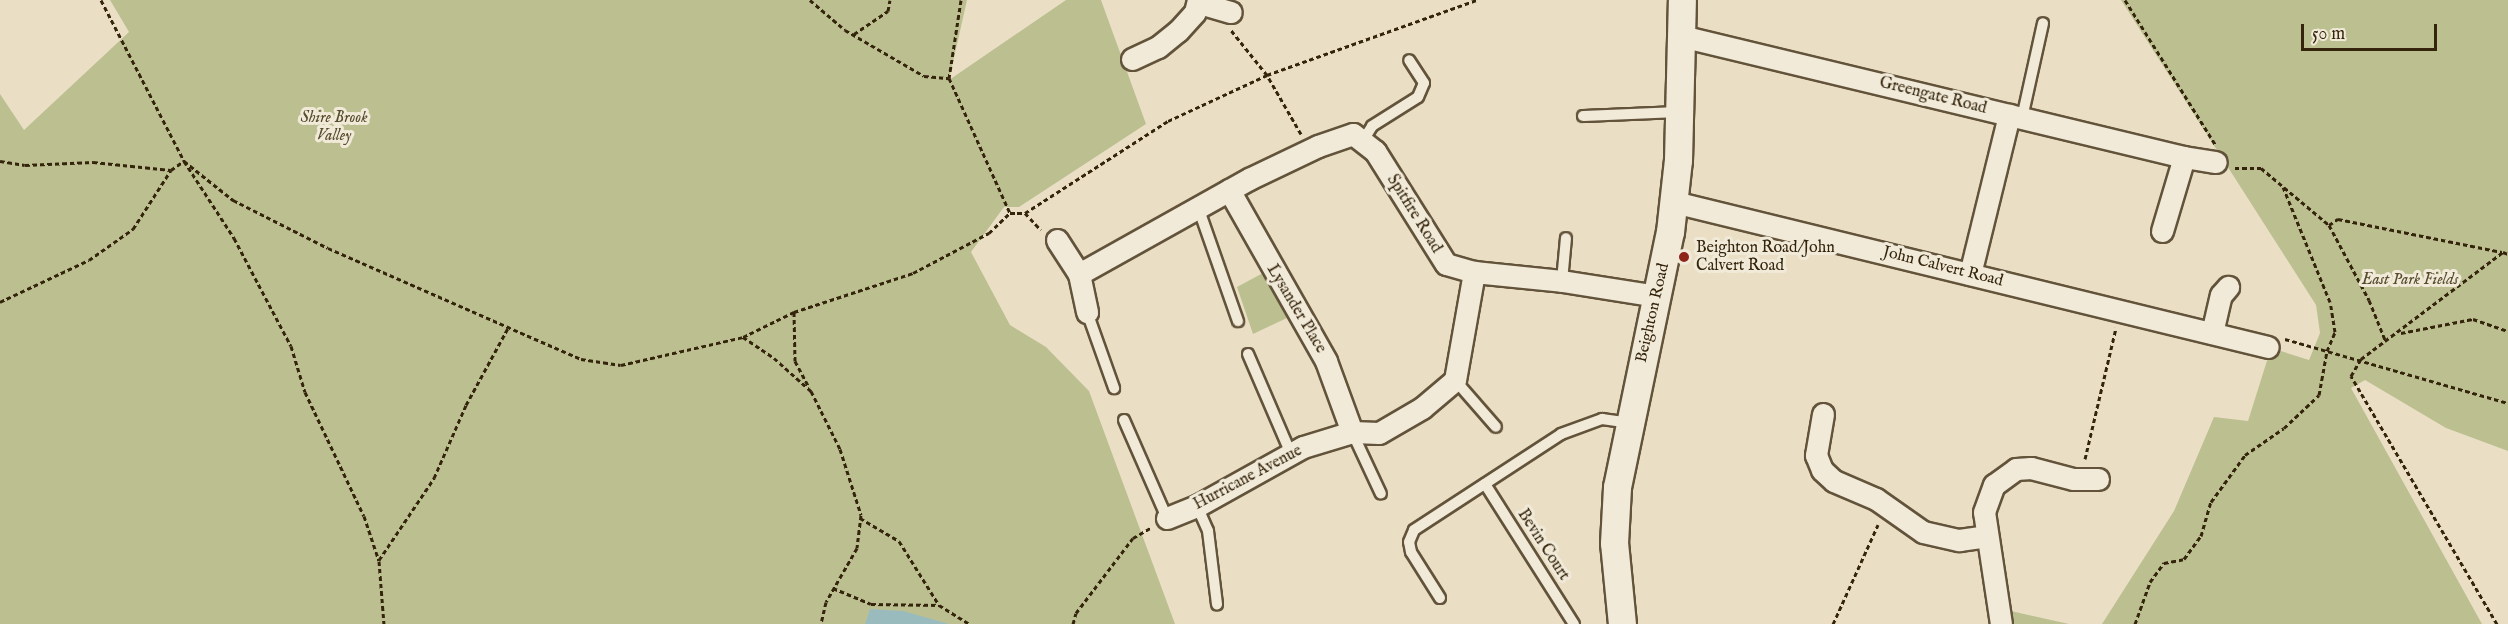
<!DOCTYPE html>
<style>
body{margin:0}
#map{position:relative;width:2508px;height:624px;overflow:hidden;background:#eadfc5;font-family:"IM FELL English",serif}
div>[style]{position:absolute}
.green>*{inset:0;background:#bcc091}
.water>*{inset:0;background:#9abbbd}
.path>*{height:3px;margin-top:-1.5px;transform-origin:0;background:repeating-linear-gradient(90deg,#34240b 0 4.5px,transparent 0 7.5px)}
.roads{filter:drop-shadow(2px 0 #62533a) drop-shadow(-2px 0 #62533a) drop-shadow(0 2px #62533a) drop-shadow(0 -2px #62533a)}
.service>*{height:10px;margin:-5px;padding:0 5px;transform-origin:5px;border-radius:5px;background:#f1ead9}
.minor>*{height:21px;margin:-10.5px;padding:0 10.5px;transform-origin:10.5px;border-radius:10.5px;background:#f1ead9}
.tertiary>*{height:27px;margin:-13.5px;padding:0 13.5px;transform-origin:13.5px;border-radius:13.5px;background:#f1ead9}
.dots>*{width:16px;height:16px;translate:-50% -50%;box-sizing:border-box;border:3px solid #f1ead9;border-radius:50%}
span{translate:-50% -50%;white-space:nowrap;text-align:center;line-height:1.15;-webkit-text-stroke:6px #f1ead9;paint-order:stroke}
.street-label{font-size:16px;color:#34240b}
.park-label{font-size:16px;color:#564b2c;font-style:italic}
.poi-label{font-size:16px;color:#34240b}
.left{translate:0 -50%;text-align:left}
.scale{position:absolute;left:2301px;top:24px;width:136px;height:27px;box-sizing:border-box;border:3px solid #34240b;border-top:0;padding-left:8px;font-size:18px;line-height:21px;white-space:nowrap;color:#34240b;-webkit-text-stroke:4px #f1ead9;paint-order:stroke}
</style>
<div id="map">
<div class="green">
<div style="clip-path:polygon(110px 0,967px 0,949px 80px,1066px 0,1101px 0,1146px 124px,1019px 207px,1004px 207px,971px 252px,1010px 325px,1046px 347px,1089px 391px,1175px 624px,0 624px,0 94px,24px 130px,129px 32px)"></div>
<div style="clip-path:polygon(2121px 0,2508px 0,2508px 451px,2446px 428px,2365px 380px,2351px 388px,2482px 624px,2102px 624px,2174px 511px,2214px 417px,2248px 421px,2271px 348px,2309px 360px,2320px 333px,2316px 305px)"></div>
<div style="clip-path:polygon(1263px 273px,1289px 317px,1253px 334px,1237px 287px)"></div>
<div style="clip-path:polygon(2011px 611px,2069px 624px,2012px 624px)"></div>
</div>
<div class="water">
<div style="clip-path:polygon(870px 609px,903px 611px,949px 624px,865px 624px)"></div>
</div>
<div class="path">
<div style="left:101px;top:0;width:181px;rotate:62.7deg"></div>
<div style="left:184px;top:161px;width:92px;rotate:57deg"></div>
<div style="left:234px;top:238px;width:122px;rotate:62.2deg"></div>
<div style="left:291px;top:346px;width:48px;rotate:73.1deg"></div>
<div style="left:305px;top:392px;width:137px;rotate:64.6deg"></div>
<div style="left:364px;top:516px;width:47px;rotate:71.6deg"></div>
<div style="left:379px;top:561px;width:63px;rotate:85.5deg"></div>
<div style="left:810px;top:0;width:46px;rotate:40.6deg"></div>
<div style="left:845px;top:30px;width:91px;rotate:30.2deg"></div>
<div style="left:924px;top:76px;width:25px;rotate:5deg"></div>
<div style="left:961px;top:0;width:79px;rotate:98.7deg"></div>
<div style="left:949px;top:78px;width:148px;rotate:65.7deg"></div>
<div style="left:1010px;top:213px;width:15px"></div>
<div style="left:1025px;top:213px;width:23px;rotate:47deg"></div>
<div style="left:2125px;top:0;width:170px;rotate:58deg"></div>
<div style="left:854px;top:34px;width:41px;rotate:-34.1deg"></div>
<div style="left:888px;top:11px;width:11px;rotate:-80deg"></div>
<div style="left:1301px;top:134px;width:68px;rotate:-120deg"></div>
<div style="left:1267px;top:75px;width:223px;rotate:-19.7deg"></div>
<div style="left:0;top:161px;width:25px;rotate:9deg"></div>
<div style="left:25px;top:165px;width:68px;rotate:-2.5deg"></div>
<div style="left:93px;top:162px;width:78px;rotate:5.9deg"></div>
<div style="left:184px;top:161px;width:63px;rotate:38.5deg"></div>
<div style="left:233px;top:200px;width:106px;rotate:26.8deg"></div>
<div style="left:328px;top:248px;width:276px;rotate:23.7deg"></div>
<div style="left:581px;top:359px;width:40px;rotate:8.5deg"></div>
<div style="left:621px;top:365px;width:125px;rotate:-12.9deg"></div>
<div style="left:743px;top:337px;width:37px;rotate:34deg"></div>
<div style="left:774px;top:358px;width:50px;rotate:41.7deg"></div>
<div style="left:811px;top:391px;width:65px;rotate:63.4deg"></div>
<div style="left:840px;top:449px;width:69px;rotate:72.3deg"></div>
<div style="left:861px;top:515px;width:33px;rotate:97deg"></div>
<div style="left:857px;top:548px;width:62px;rotate:119.9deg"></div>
<div style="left:826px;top:602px;width:23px;rotate:103deg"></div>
<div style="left:2235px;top:168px;width:26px"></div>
<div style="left:2261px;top:168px;width:89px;rotate:40deg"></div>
<div style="left:2329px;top:225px;width:85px;rotate:61.9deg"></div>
<div style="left:2369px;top:300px;width:45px;rotate:68deg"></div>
<div style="left:1025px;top:213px;width:170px;rotate:-32.8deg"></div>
<div style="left:1168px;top:121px;width:109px;rotate:-24.9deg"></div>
<div style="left:1267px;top:75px;width:58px;rotate:-128.7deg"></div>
<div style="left:2329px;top:225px;width:11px;rotate:-34deg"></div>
<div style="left:2338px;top:219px;width:167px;rotate:11.4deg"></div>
<div style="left:0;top:302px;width:98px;rotate:-25.3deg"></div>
<div style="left:89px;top:260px;width:54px;rotate:-35.2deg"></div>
<div style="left:133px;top:229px;width:70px;rotate:-57.2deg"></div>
<div style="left:171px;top:170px;width:16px;rotate:-35deg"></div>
<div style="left:794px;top:312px;width:49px;rotate:88.8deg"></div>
<div style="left:795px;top:361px;width:30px;rotate:62deg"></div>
<div style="left:2401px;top:333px;width:73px;rotate:-11deg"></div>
<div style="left:2473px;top:319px;width:37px;rotate:19deg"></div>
<div style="left:743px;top:337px;width:57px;rotate:-26.1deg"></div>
<div style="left:794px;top:312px;width:125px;rotate:-18.1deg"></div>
<div style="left:913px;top:273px;width:86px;rotate:-27.8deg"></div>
<div style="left:989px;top:233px;width:29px;rotate:-44deg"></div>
<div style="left:2285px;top:339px;width:232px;rotate:16deg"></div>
<div style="left:2085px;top:459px;width:135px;rotate:-76.7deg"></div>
<div style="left:860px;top:518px;width:45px;rotate:30.5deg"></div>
<div style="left:899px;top:541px;width:75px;rotate:58deg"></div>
<div style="left:379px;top:560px;width:99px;rotate:-56.1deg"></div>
<div style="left:434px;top:478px;width:80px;rotate:-66.3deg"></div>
<div style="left:466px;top:405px;width:90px;rotate:-61.4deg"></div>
<div style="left:833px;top:588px;width:41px;rotate:22.8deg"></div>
<div style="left:871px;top:604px;width:68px;rotate:0.8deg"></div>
<div style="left:939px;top:605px;width:36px;rotate:32deg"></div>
<div style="left:1073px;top:624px;width:11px;rotate:-75deg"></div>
<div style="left:1076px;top:613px;width:94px;rotate:-52.8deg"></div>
<div style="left:1133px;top:538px;width:22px;rotate:-30deg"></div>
<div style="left:1833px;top:624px;width:109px;rotate:-65.6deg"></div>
<div style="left:2135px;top:624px;width:45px;rotate:-70.3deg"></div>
<div style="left:2150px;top:582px;width:24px;rotate:-54deg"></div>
<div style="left:2164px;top:563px;width:20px;rotate:-11deg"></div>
<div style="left:2184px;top:559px;width:29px;rotate:-54deg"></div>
<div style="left:2201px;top:536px;width:35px;rotate:-74deg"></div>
<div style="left:2211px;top:502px;width:58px;rotate:-54.1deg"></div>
<div style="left:2245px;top:455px;width:47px;rotate:-34.7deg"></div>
<div style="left:2284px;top:428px;width:48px;rotate:-43.3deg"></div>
<div style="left:2319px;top:395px;width:45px;rotate:-79.7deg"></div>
<div style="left:2327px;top:351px;width:21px;rotate:-67deg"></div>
<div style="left:2335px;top:332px;width:30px;rotate:-99deg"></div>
<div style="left:2330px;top:302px;width:124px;rotate:-112.2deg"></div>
<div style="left:2497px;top:624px;width:288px;rotate:-120.5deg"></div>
<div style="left:2351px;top:376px;width:20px;rotate:-60deg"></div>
<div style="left:2361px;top:359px;width:178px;rotate:-37deg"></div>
<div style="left:2503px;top:252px;width:5px;rotate:22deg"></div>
</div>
<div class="roads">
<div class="service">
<div style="left:1583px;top:116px;width:96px;rotate:-2.4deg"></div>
<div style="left:2022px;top:118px;width:97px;rotate:-77.5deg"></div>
<div style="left:1364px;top:139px;width:15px;rotate:-58deg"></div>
<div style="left:1372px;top:126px;width:54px;rotate:-32.2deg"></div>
<div style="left:1418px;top:97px;width:15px;rotate:-67deg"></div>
<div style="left:1424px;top:83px;width:27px;rotate:-123deg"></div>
<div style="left:1198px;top:207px;width:121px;rotate:70.7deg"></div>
<div style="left:1562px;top:281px;width:43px;rotate:-84.7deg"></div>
<div style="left:1087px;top:312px;width:81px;rotate:70.4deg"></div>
<div style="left:1248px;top:354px;width:109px;rotate:66.7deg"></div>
<div style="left:1455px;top:380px;width:62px;rotate:48.9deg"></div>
<div style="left:1124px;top:420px;width:107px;rotate:66.3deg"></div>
<div style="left:1352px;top:432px;width:68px;rotate:64.9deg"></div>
<div style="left:1485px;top:484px;width:166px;rotate:57.6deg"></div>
<div style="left:1197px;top:506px;width:27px;rotate:66deg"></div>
<div style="left:1208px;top:531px;width:74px;rotate:83deg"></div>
<div style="left:1440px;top:598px;width:54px;rotate:-122.2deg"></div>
<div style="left:1411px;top:552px;width:10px;rotate:-101deg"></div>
<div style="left:1409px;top:542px;width:13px;rotate:-67deg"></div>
<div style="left:1414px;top:530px;width:176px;rotate:-33.1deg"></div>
<div style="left:1561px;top:434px;width:44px;rotate:-20.1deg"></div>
<div style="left:1602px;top:419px;width:27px;rotate:8deg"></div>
</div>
<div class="minor">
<div style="left:1199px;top:3px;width:33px;rotate:16deg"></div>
<div style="left:1681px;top:36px;width:517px;rotate:13.53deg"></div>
<div style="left:2184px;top:157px;width:32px;rotate:9deg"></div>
<div style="left:1132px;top:59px;width:29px;rotate:-25deg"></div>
<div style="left:1158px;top:47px;width:26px;rotate:-39deg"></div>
<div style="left:1178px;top:31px;width:25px;rotate:-48deg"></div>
<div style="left:1195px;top:12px;width:12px;rotate:-76deg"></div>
<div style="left:1229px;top:190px;width:197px;rotate:60.4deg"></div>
<div style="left:1326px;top:361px;width:76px;rotate:69.9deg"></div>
<div style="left:1674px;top:202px;width:611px;rotate:13.72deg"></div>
<div style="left:2162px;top:231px;width:77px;rotate:-73.4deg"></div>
<div style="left:1057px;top:240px;width:40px;rotate:57.1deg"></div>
<div style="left:1079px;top:274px;width:39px;rotate:78deg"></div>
<div style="left:1079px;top:274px;width:195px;rotate:-29.2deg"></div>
<div style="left:1249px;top:179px;width:76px;rotate:-25.6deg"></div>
<div style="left:1318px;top:146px;width:37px;rotate:-19deg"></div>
<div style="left:1353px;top:134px;width:28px;rotate:38deg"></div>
<div style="left:1375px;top:151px;width:133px;rotate:57.9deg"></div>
<div style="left:1446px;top:264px;width:29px;rotate:16deg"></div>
<div style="left:1474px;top:272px;width:88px;rotate:5.8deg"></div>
<div style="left:1562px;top:281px;width:97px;rotate:8.9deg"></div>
<div style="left:1970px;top:274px;width:164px;rotate:-76.2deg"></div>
<div style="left:2212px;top:333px;width:39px;rotate:-77deg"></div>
<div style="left:2221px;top:295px;width:11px;rotate:-49deg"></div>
<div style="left:1823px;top:414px;width:42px;rotate:99.7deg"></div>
<div style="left:1816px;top:455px;width:16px;rotate:68deg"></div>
<div style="left:1822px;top:470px;width:16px;rotate:43deg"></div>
<div style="left:1834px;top:481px;width:46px;rotate:23.2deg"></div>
<div style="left:1876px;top:499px;width:57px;rotate:35.1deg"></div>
<div style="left:1923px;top:532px;width:37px;rotate:13deg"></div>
<div style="left:1959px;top:540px;width:27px;rotate:-8deg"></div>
<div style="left:1167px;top:518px;width:32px;rotate:-22deg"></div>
<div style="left:1197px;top:506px;width:121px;rotate:-29.1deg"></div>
<div style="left:1303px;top:447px;width:51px;rotate:-17deg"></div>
<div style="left:1352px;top:432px;width:27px;rotate:2deg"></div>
<div style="left:1379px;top:433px;width:50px;rotate:-30.2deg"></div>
<div style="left:1422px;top:408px;width:43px;rotate:-40.3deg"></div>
<div style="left:1455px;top:380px;width:110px;rotate:-80deg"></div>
<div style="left:2001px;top:624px;width:113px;rotate:-98.6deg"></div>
<div style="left:1984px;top:512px;width:29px;rotate:-70deg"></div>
<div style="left:1994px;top:485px;width:27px;rotate:-36deg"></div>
<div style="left:2016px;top:469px;width:15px;rotate:-4deg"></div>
<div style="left:2031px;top:468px;width:43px;rotate:14.7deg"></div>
<div style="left:2073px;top:479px;width:25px"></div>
</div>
<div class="tertiary">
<div style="left:1622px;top:624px;width:81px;rotate:-95.6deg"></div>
<div style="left:1614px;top:543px;width:56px;rotate:-86.9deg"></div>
<div style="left:1617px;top:487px;width:260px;rotate:-78.3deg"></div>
<div style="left:1670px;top:232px;width:72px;rotate:-83.7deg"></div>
<div style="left:1678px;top:160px;width:160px;rotate:-88.6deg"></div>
</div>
</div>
<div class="dots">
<div style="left:1684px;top:257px;background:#8f2418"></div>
</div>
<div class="street-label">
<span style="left:1933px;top:96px;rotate:14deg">Greengate Road</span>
<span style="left:1414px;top:214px;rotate:58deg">Spitfire Road</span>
<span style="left:1943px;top:267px;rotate:14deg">John Calvert Road</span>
<span style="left:1296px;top:309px;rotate:59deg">Lysander Place</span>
<span style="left:1653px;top:313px;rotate:-77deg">Beighton Road</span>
<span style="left:1248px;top:478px;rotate:-28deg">Hurricane Avenue</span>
<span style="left:1543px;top:545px;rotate:57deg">Bevin Court</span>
</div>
<div class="park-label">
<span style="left:334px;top:127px">Shire Brook<br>Valley</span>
<span style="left:2410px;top:280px">East Park Fields</span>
</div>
<div class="poi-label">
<span class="left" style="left:1696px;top:257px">Beighton Road/John<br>Calvert Road</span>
</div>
<div class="scale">50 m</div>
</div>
